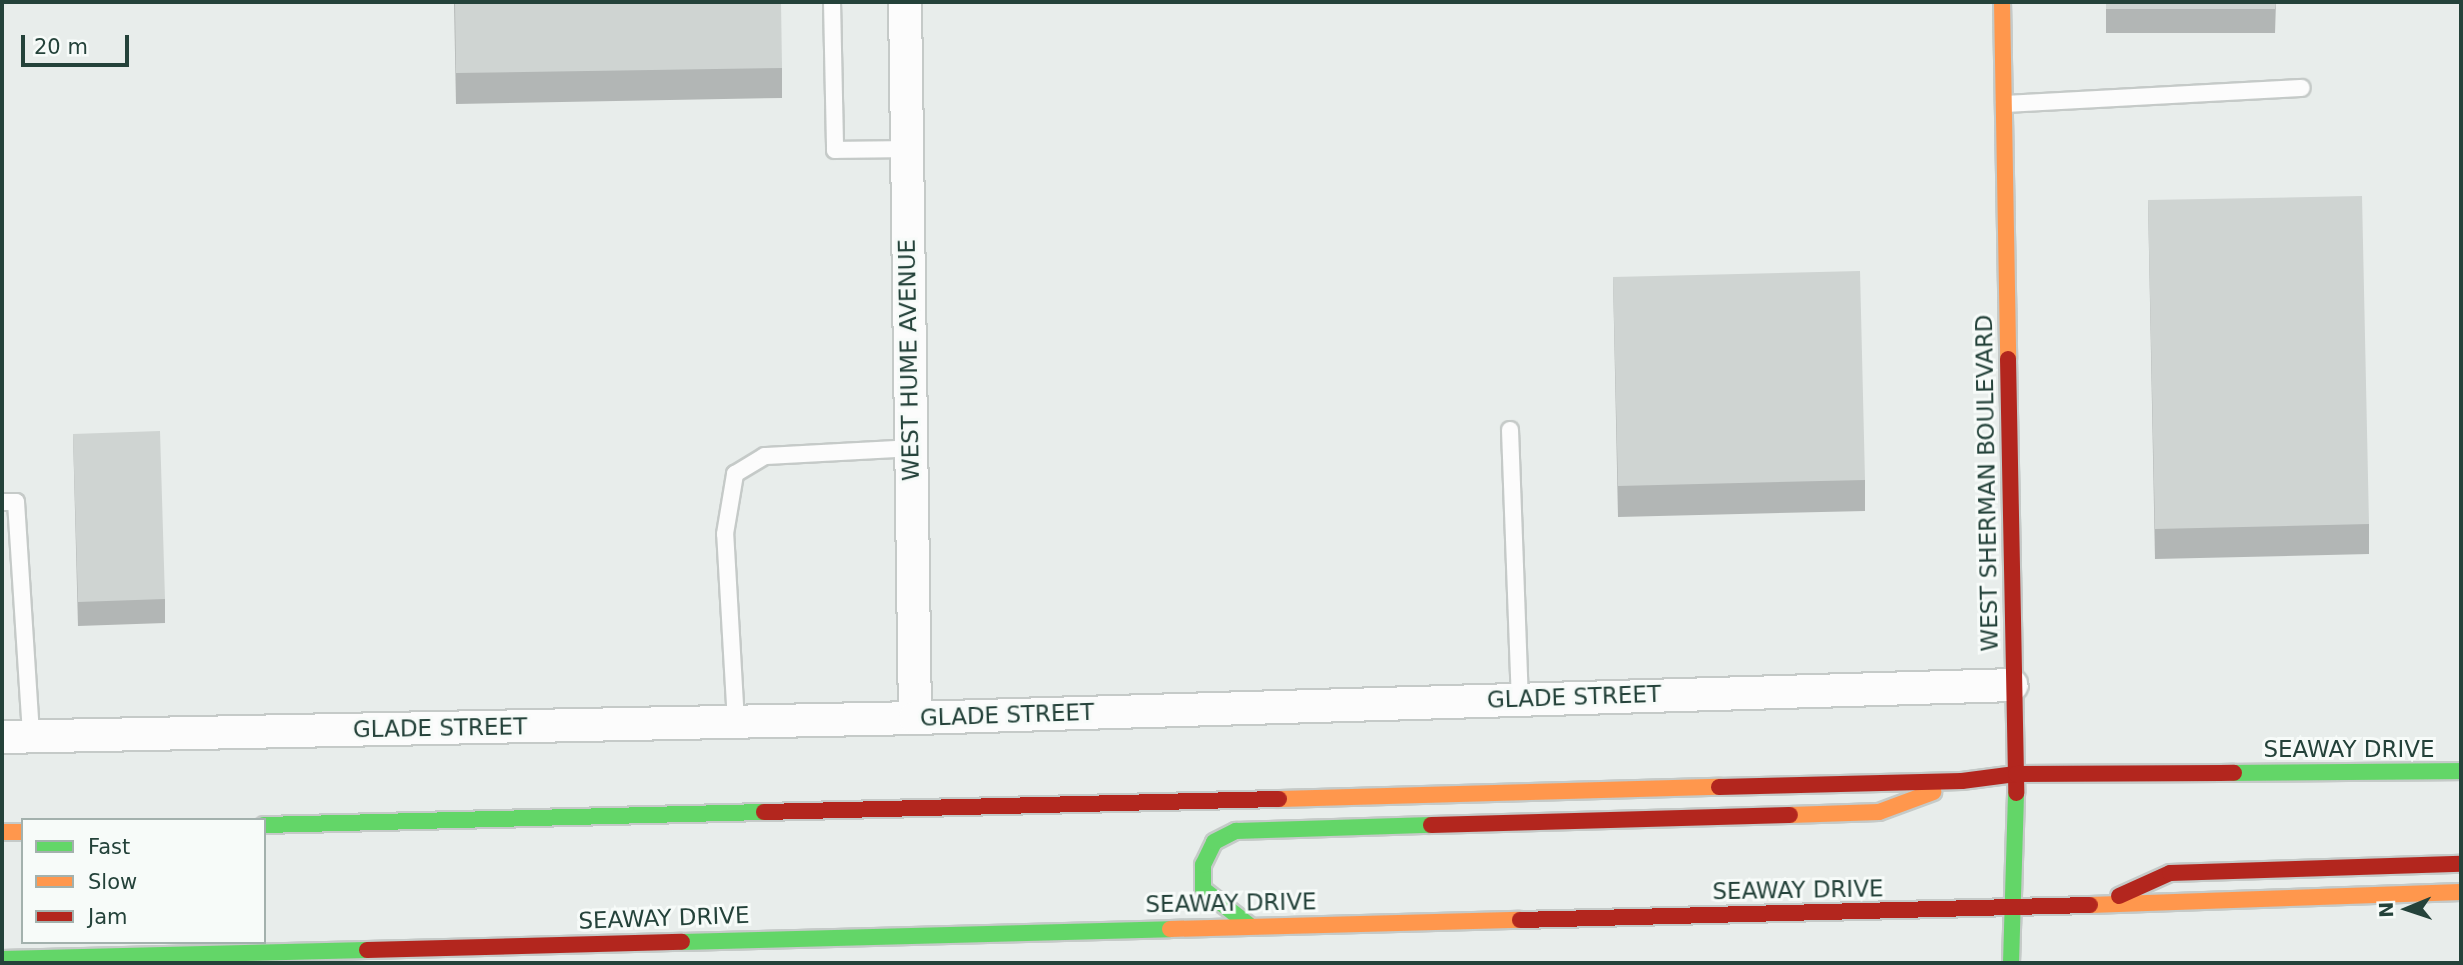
<!DOCTYPE html>
<style>
body{margin:0}
#map{position:relative;width:2463px;height:965px;overflow:hidden;background:#e8edeb;font-family:"DejaVu Sans",sans-serif}
div>[style]{position:absolute}
.roads{filter:drop-shadow(2px 0 #c5cac8) drop-shadow(-2px 0 #c5cac8) drop-shadow(0 2px #c5cac8) drop-shadow(0 -2px #c5cac8)}
.lane>*{height:16px;margin:-8px;padding:0 8px;transform-origin:8px;border-radius:8px;background:#fcfcfc}
.street>*{height:32px;margin:-16px;padding:0 16px;transform-origin:16px;border-radius:16px;background:#fcfcfc}
.fast>*{height:16px;margin:-8px;padding:0 8px;transform-origin:8px;border-radius:8px;background:#63d668}
.slow>*{height:16px;margin:-8px;padding:0 8px;transform-origin:8px;border-radius:8px;background:#ff974d}
.jam>*{height:16px;margin:-8px;padding:0 8px;transform-origin:8px;border-radius:8px;background:#b3261e}
.wall>*{inset:0;background:#b2b6b5}
.building>*{inset:0;background:#cfd4d2}
span{translate:-50% -50%;white-space:nowrap;text-align:center;line-height:1.15;-webkit-text-stroke:6px #f7fbf9;paint-order:stroke}
.street-label{font-size:23px;color:#24423a}
.frame{position:absolute;inset:0;border:4px solid #24423a;pointer-events:none}
.legend{position:absolute;left:21px;top:818px;width:245px;height:126px;box-sizing:border-box;background:#f7fbf9;border:2px solid #a3b1ad;margin:0;padding:9px 12px;list-style:none;font-size:21px;color:#24423a}
.legend li{display:flex;align-items:center;gap:14px;height:35px}
.legend b{width:35px;border:2px solid #a3b1ad}
.north{position:absolute;left:2372px;top:874px;width:70px;height:70px;-webkit-text-stroke:5px #f7fbf9;paint-order:stroke;rotate:268deg;font-size:19px;font-weight:700;line-height:28px;text-align:center;color:#24423a}
.north::after{content:'';display:block;margin:auto;width:24px;height:32px;background:#24423a;clip-path:polygon(50% 0,100% 100%,50% 72%,0 100%)}
.scale{position:absolute;left:21px;top:35px;width:108px;height:32px;box-sizing:border-box;border:4px solid #24423a;border-top:0;padding-left:9px;font-size:21px;line-height:24px;white-space:nowrap;color:#24423a;-webkit-text-stroke:5px #f7fbf9;paint-order:stroke}
</style>
<div id="map">
<div class="roads">
<div class="lane">
<div style="left:832px;top:2px;width:148px;rotate:88.8deg"></div>
<div style="left:835px;top:150px;width:71px;rotate:-0.8deg"></div>
<div style="left:2004px;top:104px;width:298px;rotate:-3.1deg"></div>
<div style="left:1510px;top:430px;width:268px;rotate:87.9deg"></div>
<div style="left:2px;top:502px;width:14px"></div>
<div style="left:16px;top:502px;width:235px;rotate:86.3deg"></div>
<div style="left:736px;top:722px;width:188px;rotate:-93.3deg"></div>
<div style="left:725px;top:534px;width:61px;rotate:-80.5deg"></div>
<div style="left:735px;top:474px;width:35px;rotate:-31deg"></div>
<div style="left:765px;top:456px;width:146px;rotate:-3.1deg"></div>
</div>
<div class="street">
<div style="left:905px;top:2px;width:716px;rotate:89.2deg"></div>
<div style="left:2px;top:737px;width:913px;rotate:-1.19deg"></div>
<div style="left:915px;top:718px;width:1097px;rotate:-1.72deg"></div>
</div>
<div class="fast">
<div style="left:2234px;top:773px;width:227px;rotate:-0.5deg"></div>
<div style="left:264px;top:825px;width:500px;rotate:-1.49deg"></div>
<div style="left:1249px;top:925px;width:58px;rotate:-142deg"></div>
<div style="left:1203px;top:889px;width:24px;rotate:-90deg"></div>
<div style="left:1203px;top:865px;width:25px;rotate:-64deg"></div>
<div style="left:1214px;top:842px;width:25px;rotate:-27deg"></div>
<div style="left:1236px;top:831px;width:195px;rotate:-1.8deg"></div>
<div style="left:682px;top:942px;width:488px;rotate:-1.5deg"></div>
<div style="left:2px;top:959px;width:365px;rotate:-1.4deg"></div>
<div style="left:2011px;top:963px;width:170px;rotate:-88.3deg"></div>
</div>
<div class="slow">
<div style="left:2002px;top:2px;width:357px;rotate:89deg"></div>
<div style="left:1279px;top:799px;width:440px;rotate:-1.6deg"></div>
<div style="left:1790px;top:815px;width:89px;rotate:-1.9deg"></div>
<div style="left:1879px;top:812px;width:58px;rotate:-20.3deg"></div>
<div style="left:2px;top:832px;width:21px"></div>
<div style="left:2090px;top:905px;width:371px;rotate:-2deg"></div>
<div style="left:1170px;top:929px;width:350px;rotate:-1.5deg"></div>
</div>
<div class="jam">
<div style="left:2008px;top:359px;width:434px;rotate:88.9deg"></div>
<div style="left:1719px;top:787px;width:243px;rotate:-1.4deg"></div>
<div style="left:1962px;top:781px;width:54px;rotate:-7.4deg"></div>
<div style="left:2016px;top:774px;width:218px;rotate:-0.3deg"></div>
<div style="left:764px;top:812px;width:515px;rotate:-1.45deg"></div>
<div style="left:1431px;top:825px;width:359px;rotate:-1.6deg"></div>
<div style="left:2119px;top:896px;width:56px;rotate:-24.3deg"></div>
<div style="left:2170px;top:873px;width:291px;rotate:-1.8deg"></div>
<div style="left:1520px;top:920px;width:570px;rotate:-1.51deg"></div>
<div style="left:367px;top:950px;width:315px;rotate:-1.5deg"></div>
</div>
</div>
<div class="wall">
<div style="clip-path:polygon(454px 2px,782px 68px,782px 98px,456px 104px)"></div>
<div style="clip-path:polygon(2106px 2px,2276px 2px,2275px 33px,2106px 33px)"></div>
<div style="clip-path:polygon(2148px 200px,2369px 524px,2369px 554px,2155px 559px)"></div>
<div style="clip-path:polygon(1613px 277px,1865px 480px,1865px 511px,1618px 517px)"></div>
<div style="clip-path:polygon(73px 434px,165px 599px,165px 623px,78px 626px)"></div>
</div>
<div class="building">
<div style="clip-path:polygon(455px 2px,781px 2px,782px 68px,456px 73px)"></div>
<div style="clip-path:polygon(2106px 2px,2276px 2px,2275px 9px,2106px 9px)"></div>
<div style="clip-path:polygon(2362px 196px,2369px 524px,2155px 529px,2148px 200px)"></div>
<div style="clip-path:polygon(1860px 271px,1865px 480px,1618px 486px,1613px 277px)"></div>
<div style="clip-path:polygon(160px 431px,165px 599px,78px 602px,73px 434px)"></div>
</div>
<div class="street-label">
<span style="left:909px;top:360px;rotate:-91deg">WEST HUME AVENUE</span>
<span style="left:1987px;top:483px;rotate:-91deg">WEST SHERMAN BOULEVARD</span>
<span style="left:1574px;top:697px;rotate:-2deg">GLADE STREET</span>
<span style="left:1007px;top:715px;rotate:-2deg">GLADE STREET</span>
<span style="left:440px;top:728px;rotate:-1deg">GLADE STREET</span>
<span style="left:2349px;top:749px">SEAWAY DRIVE</span>
<span style="left:1798px;top:890px;rotate:-1deg">SEAWAY DRIVE</span>
<span style="left:1231px;top:903px;rotate:-1deg">SEAWAY DRIVE</span>
<span style="left:664px;top:918px;rotate:-2deg">SEAWAY DRIVE</span>
</div>
<div class="frame"></div>
<ul class="legend">
<li><b style="height:9px;background:#63d668"></b>Fast</li>
<li><b style="height:9px;background:#ff974d"></b>Slow</li>
<li><b style="height:9px;background:#b3261e"></b>Jam</li>
</ul>
<div class="north">N</div>
<div class="scale">20 m</div>
</div>
